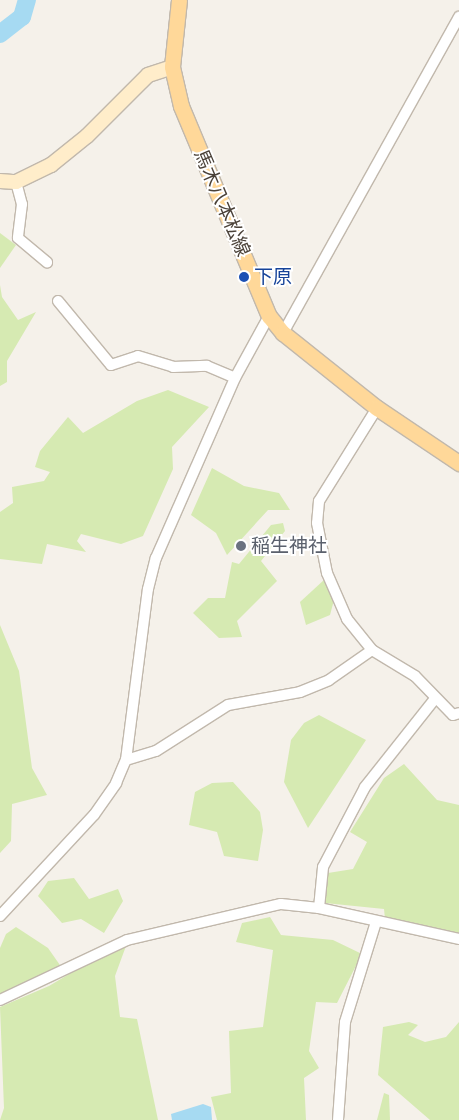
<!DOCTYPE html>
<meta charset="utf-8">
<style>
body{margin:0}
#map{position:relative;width:459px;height:1120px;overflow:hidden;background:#f5f1ea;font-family:Figtree,"Noto Sans JP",sans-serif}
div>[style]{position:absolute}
.green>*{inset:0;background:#d6eab2}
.water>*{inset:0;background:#a6daf2}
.river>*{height:18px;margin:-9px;padding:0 9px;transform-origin:9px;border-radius:9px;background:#a6daf2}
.roads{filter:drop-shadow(1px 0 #c1b8ac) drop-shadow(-1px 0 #c1b8ac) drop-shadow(0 1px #c1b8ac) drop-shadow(0 -1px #c1b8ac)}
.street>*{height:10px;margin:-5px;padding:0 5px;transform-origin:5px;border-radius:5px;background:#fff}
.secondary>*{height:14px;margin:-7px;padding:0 7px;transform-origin:7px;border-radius:7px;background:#ffedca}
.primary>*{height:15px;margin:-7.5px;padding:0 7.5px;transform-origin:7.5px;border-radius:7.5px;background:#ffd899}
.dots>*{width:14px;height:14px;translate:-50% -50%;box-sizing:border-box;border:2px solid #fff;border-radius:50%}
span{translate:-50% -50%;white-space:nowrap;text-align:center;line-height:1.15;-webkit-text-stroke:4px #fff;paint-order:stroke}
.street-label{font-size:19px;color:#4a4138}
.transit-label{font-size:19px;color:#164399}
.left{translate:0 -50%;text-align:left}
.worship-label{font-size:19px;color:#5b616d}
</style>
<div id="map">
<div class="green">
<div style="clip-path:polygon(0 233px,16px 245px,0 268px)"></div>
<div style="clip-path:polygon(0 285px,2px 297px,18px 320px,36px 312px,7px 361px,7px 382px,0 386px)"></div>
<div style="clip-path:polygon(168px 390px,209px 407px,172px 447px,173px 469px,143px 536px,121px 544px,81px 534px,77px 541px,86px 552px,47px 544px,42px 564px,0 559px,0 512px,13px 503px,12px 487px,44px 481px,50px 472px,35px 467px,40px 451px,68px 417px,83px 433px,137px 401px)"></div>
<div style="clip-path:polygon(212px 468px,244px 486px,279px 493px,290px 510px,268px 510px,227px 555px,216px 533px,191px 515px)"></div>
<div style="clip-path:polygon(283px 523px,285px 531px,261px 561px,277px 581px,237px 621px,242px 637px,219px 638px,193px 613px,208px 598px,225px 598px,232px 562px,239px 564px,271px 525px)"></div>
<div style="clip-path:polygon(325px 579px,334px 600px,330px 615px,306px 625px,300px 602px)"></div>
<div style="clip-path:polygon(0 625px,19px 671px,32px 768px,47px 795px,12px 804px,11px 841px,0 853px)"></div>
<div style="clip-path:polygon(319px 715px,366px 740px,308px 828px,284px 782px,291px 740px,304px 723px)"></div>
<div style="clip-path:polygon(404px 764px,437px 800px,459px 805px,459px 934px,385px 919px,384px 909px,325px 903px,328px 873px,353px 869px,367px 842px,350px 832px,384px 778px)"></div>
<div style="clip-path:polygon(233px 782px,260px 812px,263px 830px,258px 861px,224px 856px,217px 832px,189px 825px,195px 792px,212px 783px)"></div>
<div style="clip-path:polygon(74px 878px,89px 899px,118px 889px,123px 901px,104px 933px,81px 919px,62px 923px,38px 896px,48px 881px)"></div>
<div style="clip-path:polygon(270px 917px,281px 935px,333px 940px,362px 954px,337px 1003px,316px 1002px,309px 1051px,319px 1068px,304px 1078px,306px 1120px,217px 1120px,211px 1097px,231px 1093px,229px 1031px,263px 1027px,273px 950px,236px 942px,242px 923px)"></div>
<div style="clip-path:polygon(16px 927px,48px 948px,62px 968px,0 995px,0 948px,6px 934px)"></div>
<div style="clip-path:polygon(126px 946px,115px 976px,120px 1017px,137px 1019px,158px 1120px,0 1120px,4px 1108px,0 1007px,49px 986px,108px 951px)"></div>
<div style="clip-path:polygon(409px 1022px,418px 1025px,408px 1035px,425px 1042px,446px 1037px,459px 1022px,459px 1120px,430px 1120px,378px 1075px,383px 1027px)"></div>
<div style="clip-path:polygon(384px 1093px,389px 1095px,390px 1120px,377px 1120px)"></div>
</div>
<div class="water">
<div style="clip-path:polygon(203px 1104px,211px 1107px,212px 1120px,172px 1120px,171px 1114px)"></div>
</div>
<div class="river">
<div style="left:0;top:34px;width:28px;rotate:-38deg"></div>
<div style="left:22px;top:17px;width:18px;rotate:-74deg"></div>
</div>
<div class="roads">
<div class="street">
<div style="left:16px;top:182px;width:23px;rotate:75deg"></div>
<div style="left:22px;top:204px;width:34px;rotate:97deg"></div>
<div style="left:18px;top:238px;width:38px;rotate:40deg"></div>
<div style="left:58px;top:301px;width:83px;rotate:50.4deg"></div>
<div style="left:111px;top:365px;width:28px;rotate:-18deg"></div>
<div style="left:138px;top:356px;width:37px;rotate:17deg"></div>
<div style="left:173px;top:367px;width:34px;rotate:-2deg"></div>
<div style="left:207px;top:366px;width:30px;rotate:23deg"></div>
<div style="left:283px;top:333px;width:362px;rotate:-60.9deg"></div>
<div style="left:377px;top:408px;width:110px;rotate:121.9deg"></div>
<div style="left:319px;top:501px;width:22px;rotate:95deg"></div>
<div style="left:317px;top:523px;width:51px;rotate:78.7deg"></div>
<div style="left:327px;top:573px;width:50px;rotate:66.5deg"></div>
<div style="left:347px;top:619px;width:40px;rotate:51deg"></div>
<div style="left:372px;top:650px;width:50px;rotate:31.2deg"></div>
<div style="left:415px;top:676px;width:54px;rotate:45.7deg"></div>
<div style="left:453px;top:715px;width:6px;rotate:-18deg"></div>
<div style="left:126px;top:760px;width:31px;rotate:-17deg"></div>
<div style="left:156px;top:751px;width:85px;rotate:-32.6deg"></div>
<div style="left:228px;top:705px;width:73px;rotate:-10.2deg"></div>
<div style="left:300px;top:692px;width:31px;rotate:-22deg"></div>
<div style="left:329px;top:680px;width:52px;rotate:-34.9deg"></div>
<div style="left:319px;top:908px;width:41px;rotate:-84.4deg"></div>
<div style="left:323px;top:867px;width:90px;rotate:-62.3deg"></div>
<div style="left:365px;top:787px;width:111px;rotate:-51.6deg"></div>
<div style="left:0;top:916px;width:138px;rotate:-47.1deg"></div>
<div style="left:94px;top:815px;width:39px;rotate:-55deg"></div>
<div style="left:116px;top:783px;width:25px;rotate:-67deg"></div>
<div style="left:126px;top:760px;width:172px;rotate:-82.7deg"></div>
<div style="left:148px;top:589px;width:32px;rotate:-76deg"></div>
<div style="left:156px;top:558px;width:197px;rotate:-66.3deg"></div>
<div style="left:235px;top:378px;width:71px;rotate:-61.3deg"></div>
<div style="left:0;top:1000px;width:140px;rotate:-25.3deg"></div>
<div style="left:127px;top:940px;width:158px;rotate:-13.2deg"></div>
<div style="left:281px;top:904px;width:38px;rotate:6deg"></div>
<div style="left:319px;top:908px;width:143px;rotate:12.5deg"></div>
<div style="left:338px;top:1120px;width:98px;rotate:-85.9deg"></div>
<div style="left:345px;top:1022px;width:105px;rotate:-72.8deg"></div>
</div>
<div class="secondary">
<div style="left:0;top:181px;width:16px;rotate:4deg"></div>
<div style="left:16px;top:182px;width:39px;rotate:-26deg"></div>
<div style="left:51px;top:165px;width:46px;rotate:-38.9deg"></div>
<div style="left:87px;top:136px;width:86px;rotate:-45deg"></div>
<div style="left:148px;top:75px;width:25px;rotate:-18deg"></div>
</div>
<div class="primary">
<div style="left:179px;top:0;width:67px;rotate:96deg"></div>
<div style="left:172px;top:67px;width:40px;rotate:77deg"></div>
<div style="left:181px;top:106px;width:228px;rotate:67.3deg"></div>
<div style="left:269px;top:316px;width:22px;rotate:51deg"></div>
<div style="left:283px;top:333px;width:120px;rotate:38.6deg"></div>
<div style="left:377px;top:408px;width:99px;rotate:33.9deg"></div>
</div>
</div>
<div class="dots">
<div style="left:244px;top:277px;background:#1a4fb4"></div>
<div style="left:241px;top:546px;background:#6b7280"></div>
</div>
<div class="street-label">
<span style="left:222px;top:203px;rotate:67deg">馬木八本松線</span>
</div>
<div class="transit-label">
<span class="left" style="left:254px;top:277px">下原</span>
</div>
<div class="worship-label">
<span class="left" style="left:251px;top:546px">稲生神社</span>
</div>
</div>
